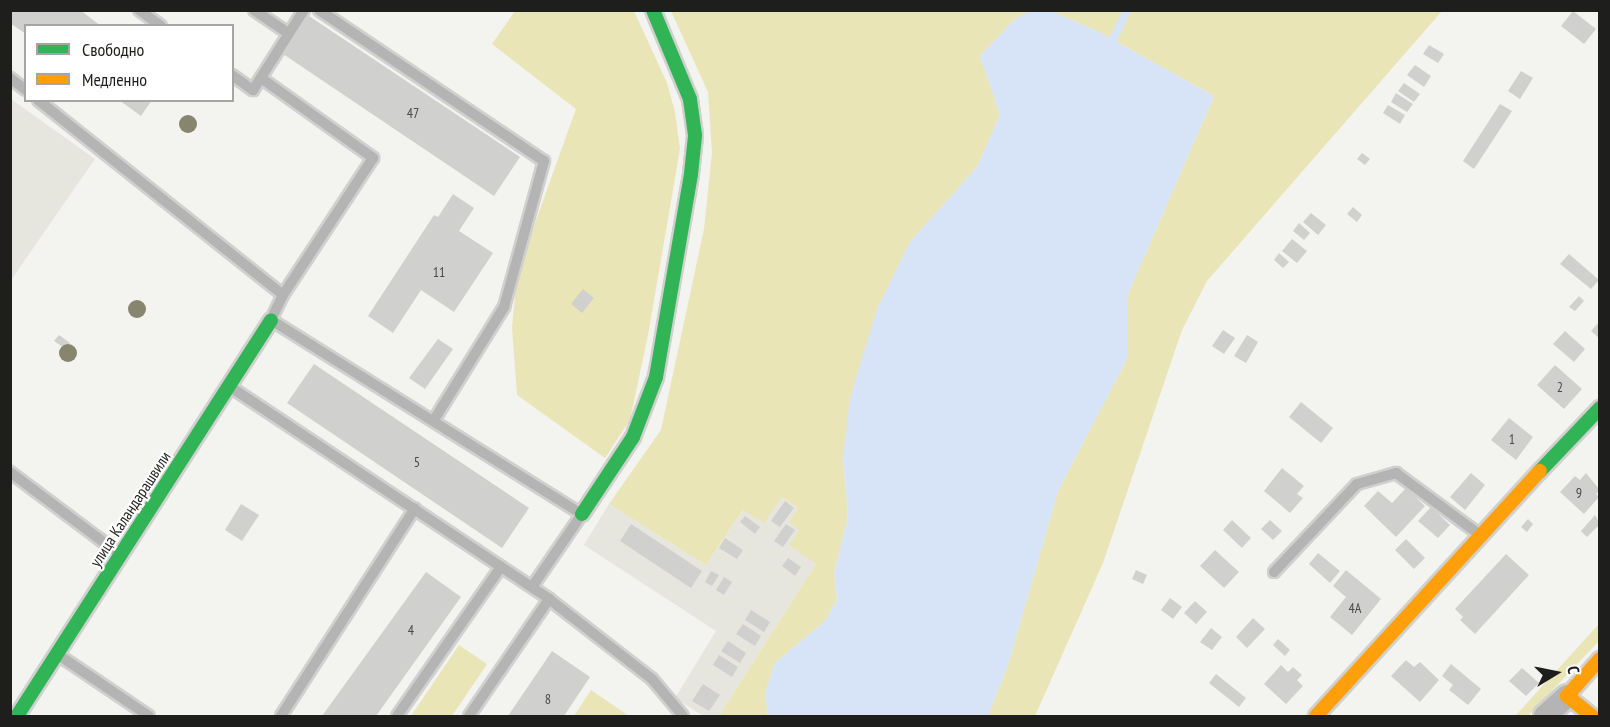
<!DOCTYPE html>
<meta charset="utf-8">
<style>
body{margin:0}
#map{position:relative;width:1610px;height:727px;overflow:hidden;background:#f3f3f0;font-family:"PT Sans Narrow",sans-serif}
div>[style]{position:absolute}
.built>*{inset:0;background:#e6e6de}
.green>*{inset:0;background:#e9e5b7}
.water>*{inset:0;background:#d7e4f7}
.stream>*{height:8px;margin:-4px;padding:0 4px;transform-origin:4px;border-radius:4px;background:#d7e4f7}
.building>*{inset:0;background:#d0d0ce}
.roads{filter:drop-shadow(2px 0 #d0d0cf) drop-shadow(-2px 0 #d0d0cf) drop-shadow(0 2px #d0d0cf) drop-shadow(0 -2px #d0d0cf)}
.lane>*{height:10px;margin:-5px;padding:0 5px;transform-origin:5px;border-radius:5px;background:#b4b4b4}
.street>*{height:22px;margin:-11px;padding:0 11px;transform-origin:11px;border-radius:11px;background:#b4b4b4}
.fast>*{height:14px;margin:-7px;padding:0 7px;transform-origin:7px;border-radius:7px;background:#30b455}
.slow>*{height:14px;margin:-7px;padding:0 7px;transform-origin:7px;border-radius:7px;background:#ff9f0a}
.trees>*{width:18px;height:18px;margin:-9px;border-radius:50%;background:#87856e}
span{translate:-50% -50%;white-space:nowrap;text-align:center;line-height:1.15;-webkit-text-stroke:4.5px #fff;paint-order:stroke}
.number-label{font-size:14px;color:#4a4a48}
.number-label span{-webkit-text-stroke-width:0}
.street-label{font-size:16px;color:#1e1e1c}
.frame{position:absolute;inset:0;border:12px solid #1e1e1c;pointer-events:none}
.legend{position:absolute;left:24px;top:24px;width:210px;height:78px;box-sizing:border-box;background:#fff;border:2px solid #a5a5a4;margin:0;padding:8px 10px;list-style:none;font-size:18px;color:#1e1e1c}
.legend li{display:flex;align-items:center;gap:12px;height:30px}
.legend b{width:30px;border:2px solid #a5a5a4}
.north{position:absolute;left:1526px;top:643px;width:60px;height:60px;-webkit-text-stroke:4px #fff;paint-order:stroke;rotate:80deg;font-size:16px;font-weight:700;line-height:24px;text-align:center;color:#1e1e1c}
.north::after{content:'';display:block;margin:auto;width:21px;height:27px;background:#1e1e1c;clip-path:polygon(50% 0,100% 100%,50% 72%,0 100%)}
</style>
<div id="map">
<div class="built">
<div style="clip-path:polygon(11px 99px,95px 159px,11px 280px)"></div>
<div style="clip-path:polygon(782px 497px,798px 508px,799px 530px,816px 564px,719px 716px,703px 716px,675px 698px,716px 631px,584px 545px,609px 504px,706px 565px,744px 509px)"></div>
</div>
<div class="green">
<div style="clip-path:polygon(515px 11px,634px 11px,667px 83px,675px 112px,680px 149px,648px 335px,630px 420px,605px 458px,517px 395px,512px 328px,517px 273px,576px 109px,492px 44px)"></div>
<div style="clip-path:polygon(671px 11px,1032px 11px,1015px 19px,980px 56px,1000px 115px,977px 167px,910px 242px,843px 458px,848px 517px,834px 574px,837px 600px,825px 621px,775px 663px,765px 693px,768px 716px,719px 716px,816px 564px,789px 545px,799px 530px,789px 522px,798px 508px,782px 497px,764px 523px,743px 510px,706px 565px,609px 504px,661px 430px,704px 229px,712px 153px,708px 92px)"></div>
<div style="clip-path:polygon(1051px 11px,1442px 11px,1207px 281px,1182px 330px,1103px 563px,1035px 716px,988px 716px,1008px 665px,1058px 491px,1128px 357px,1128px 294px,1214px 96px,1097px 31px)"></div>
<div style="clip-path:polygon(1599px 624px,1599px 641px,1528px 716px,1515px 716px)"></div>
<div style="clip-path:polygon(459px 645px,487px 664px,452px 716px,411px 716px)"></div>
<div style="clip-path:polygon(591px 690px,629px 716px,574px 716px)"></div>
</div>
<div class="water">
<div style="clip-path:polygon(1032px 10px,1051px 11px,1097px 31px,1214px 96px,1128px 294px,1128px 357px,1058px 491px,1008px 665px,988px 716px,768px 716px,765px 693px,775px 663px,825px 621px,837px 600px,834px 574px,848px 517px,843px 458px,850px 398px,877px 309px,910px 242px,977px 167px,1000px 115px,980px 56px,1015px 19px)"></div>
</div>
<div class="stream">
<div style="left:1110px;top:47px;width:41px;rotate:-65.3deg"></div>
</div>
<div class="building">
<div style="clip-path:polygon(10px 10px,80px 10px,101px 26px,26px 26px,26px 34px,10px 23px)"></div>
<div style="clip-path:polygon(1573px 11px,1596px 29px,1584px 44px,1561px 26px)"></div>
<div style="clip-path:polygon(309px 16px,520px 157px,494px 196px,283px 54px)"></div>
<div style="clip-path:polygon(1429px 45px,1444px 54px,1438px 63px,1423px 54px)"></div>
<div style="clip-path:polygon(1415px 65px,1431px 76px,1424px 87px,1407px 75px)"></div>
<div style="clip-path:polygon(1521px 71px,1533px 78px,1520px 99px,1508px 91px)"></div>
<div style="clip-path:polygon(1404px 83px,1420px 94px,1414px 102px,1398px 91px)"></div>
<div style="clip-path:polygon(1396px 93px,1413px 104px,1407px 112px,1391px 102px)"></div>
<div style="clip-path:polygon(119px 100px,152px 100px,141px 116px)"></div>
<div style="clip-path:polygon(1500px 104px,1512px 111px,1474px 169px,1463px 161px)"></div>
<div style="clip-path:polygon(1388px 105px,1405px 115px,1400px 124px,1383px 113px)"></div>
<div style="clip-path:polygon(1362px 153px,1370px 159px,1365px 165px,1357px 159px)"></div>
<div style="clip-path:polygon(453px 194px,474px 208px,459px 231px,493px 253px,454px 312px,421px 290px,393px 333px,368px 316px,434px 215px,438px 217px)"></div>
<div style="clip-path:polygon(1353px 207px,1362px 215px,1357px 222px,1347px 214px)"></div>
<div style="clip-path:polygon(1311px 213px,1326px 225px,1318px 235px,1303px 222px)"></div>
<div style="clip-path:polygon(1299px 223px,1310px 233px,1304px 240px,1293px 231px)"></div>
<div style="clip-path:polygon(1292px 239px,1307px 251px,1297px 263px,1282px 251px)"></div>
<div style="clip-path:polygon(1279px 253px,1289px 262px,1283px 268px,1274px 260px)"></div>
<div style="clip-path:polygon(1569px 254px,1599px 280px,1591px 289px,1560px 264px)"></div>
<div style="clip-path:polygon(583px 289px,594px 298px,582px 313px,571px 304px)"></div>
<div style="clip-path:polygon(1579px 296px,1584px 301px,1575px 311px,1569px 307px)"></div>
<div style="clip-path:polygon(1600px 321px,1600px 339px,1591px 331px)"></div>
<div style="clip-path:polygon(1223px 330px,1235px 338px,1224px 354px,1212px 346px)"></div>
<div style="clip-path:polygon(1565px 331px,1585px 349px,1574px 362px,1553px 344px)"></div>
<div style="clip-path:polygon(59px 335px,70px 343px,66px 349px,54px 341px)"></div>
<div style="clip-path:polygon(1247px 335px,1258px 342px,1246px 363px,1234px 356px)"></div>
<div style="clip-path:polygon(438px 339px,453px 349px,425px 389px,409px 378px)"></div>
<div style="clip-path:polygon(314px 364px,529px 508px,502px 548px,287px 403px)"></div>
<div style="clip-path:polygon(1555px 365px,1582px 389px,1564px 409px,1537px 385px)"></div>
<div style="clip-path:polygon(1301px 402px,1333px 428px,1321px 443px,1289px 417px)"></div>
<div style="clip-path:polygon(1509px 418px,1533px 437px,1516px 460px,1491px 440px)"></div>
<div style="clip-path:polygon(1282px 468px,1304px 486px,1297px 494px,1303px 498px,1290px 513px,1264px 491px)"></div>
<div style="clip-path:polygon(1471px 473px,1485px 485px,1465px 510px,1450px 497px)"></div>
<div style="clip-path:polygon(1586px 473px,1600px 490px,1596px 494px,1599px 497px,1584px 514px,1560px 492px,1575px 476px,1580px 480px)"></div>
<div style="clip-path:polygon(1406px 488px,1425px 506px,1396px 537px,1364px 506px,1378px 491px,1392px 503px)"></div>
<div style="clip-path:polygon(785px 501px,794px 508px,780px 527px,771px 521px)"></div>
<div style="clip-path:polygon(241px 504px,259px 515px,242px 541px,225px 530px)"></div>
<div style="clip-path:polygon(1431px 507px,1450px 525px,1438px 538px,1418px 521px)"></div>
<div style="clip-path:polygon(1595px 515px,1600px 524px,1587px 537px,1581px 531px)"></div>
<div style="clip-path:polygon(745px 516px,760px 527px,755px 534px,740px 522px)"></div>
<div style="clip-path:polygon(1528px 519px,1533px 524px,1527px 532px,1521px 527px)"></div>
<div style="clip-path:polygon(1232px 520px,1251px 538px,1242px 548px,1223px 530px)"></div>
<div style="clip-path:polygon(1270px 520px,1282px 531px,1273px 540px,1261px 529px)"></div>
<div style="clip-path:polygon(631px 524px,702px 571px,691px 588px,620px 541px)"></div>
<div style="clip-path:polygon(786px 524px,795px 530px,783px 547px,774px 541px)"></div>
<div style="clip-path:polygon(725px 538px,743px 550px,737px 559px,719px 548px)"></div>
<div style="clip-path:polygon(1406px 539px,1425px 558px,1414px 569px,1395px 550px)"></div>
<div style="clip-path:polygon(1215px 550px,1239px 572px,1224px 588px,1200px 566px)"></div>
<div style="clip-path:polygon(1318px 553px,1340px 571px,1330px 583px,1309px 564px)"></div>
<div style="clip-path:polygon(1506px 554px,1529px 575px,1475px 634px,1460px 620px,1463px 617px,1455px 609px)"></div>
<div style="clip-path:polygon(788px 558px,801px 567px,795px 576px,782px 566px)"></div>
<div style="clip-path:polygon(1136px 570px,1147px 575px,1143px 584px,1132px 579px)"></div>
<div style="clip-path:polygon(1346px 570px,1381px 599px,1352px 635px,1330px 617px,1346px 597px,1333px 586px)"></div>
<div style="clip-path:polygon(711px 571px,719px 575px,712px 586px,705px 582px)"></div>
<div style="clip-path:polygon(426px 572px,461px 597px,376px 716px,322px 716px)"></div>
<div style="clip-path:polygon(724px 577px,732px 582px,724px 595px,716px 590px)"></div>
<div style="clip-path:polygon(1170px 598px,1182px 607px,1173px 619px,1161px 610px)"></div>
<div style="clip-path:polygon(1195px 601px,1207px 612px,1196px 624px,1184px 613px)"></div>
<div style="clip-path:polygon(751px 610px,770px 622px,764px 632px,745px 620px)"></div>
<div style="clip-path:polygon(1253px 618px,1265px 629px,1247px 648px,1236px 637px)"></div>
<div style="clip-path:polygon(743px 624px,761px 636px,755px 646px,736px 634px)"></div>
<div style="clip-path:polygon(1211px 628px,1222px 637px,1212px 650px,1200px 642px)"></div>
<div style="clip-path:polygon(1278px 639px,1290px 650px,1285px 656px,1273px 645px)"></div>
<div style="clip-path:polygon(728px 641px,746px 653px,740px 663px,721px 651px)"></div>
<div style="clip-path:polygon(552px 651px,590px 677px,564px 716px,508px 716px)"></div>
<div style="clip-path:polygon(719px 655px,738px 667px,732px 677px,713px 665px)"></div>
<div style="clip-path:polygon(1406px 660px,1414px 667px,1420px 662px,1439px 680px,1420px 702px,1391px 676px)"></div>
<div style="clip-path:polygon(1451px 664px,1481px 689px,1468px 705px,1449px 690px,1453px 685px,1442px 676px)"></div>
<div style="clip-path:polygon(1281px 665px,1288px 672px,1293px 667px,1302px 675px,1297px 680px,1303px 686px,1286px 704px,1264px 684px)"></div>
<div style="clip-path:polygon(1522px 668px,1539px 683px,1526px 696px,1509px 681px)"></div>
<div style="clip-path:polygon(1216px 674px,1246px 698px,1239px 707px,1209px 683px)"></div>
<div style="clip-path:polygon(703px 684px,720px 695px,709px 711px,692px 701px)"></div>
</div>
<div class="roads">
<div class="lane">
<div style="left:139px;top:10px;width:27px;rotate:36deg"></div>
<div style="left:254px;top:10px;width:41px;rotate:34.1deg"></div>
<div style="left:319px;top:10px;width:271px;rotate:33.9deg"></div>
<div style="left:544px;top:161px;width:151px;rotate:105.3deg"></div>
<div style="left:504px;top:307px;width:133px;rotate:121.8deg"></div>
<div style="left:232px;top:75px;width:26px;rotate:36deg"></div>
<div style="left:253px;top:90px;width:95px;rotate:-57.5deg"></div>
<div style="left:10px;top:78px;width:20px;rotate:37deg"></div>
<div style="left:261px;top:78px;width:138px;rotate:35.5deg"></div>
<div style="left:373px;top:158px;width:164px;rotate:123.3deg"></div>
<div style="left:283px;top:295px;width:28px;rotate:116deg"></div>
<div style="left:271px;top:320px;width:367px;rotate:32deg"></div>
<div style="left:582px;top:514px;width:88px;rotate:124.4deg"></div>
<div style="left:38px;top:100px;width:313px;rotate:38.5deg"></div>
<div style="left:232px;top:388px;width:381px;rotate:33.6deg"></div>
<div style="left:549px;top:599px;width:130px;rotate:37.8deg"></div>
<div style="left:652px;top:679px;width:48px;rotate:50deg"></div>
<div style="left:10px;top:472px;width:135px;rotate:36.9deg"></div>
<div style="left:1274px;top:572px;width:121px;rotate:-46.7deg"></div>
<div style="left:1357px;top:484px;width:41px;rotate:-15.8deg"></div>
<div style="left:1396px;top:473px;width:99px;rotate:36.4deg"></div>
<div style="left:60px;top:656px;width:107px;rotate:34deg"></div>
<div style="left:281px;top:716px;width:247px;rotate:-57.2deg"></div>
<div style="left:397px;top:716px;width:182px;rotate:-55.1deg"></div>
<div style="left:469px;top:716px;width:142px;rotate:-55.6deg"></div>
</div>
<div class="street">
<div style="left:1545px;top:716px;width:30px;rotate:-42deg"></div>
</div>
<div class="fast">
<div style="left:1540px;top:471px;width:87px;rotate:-46.4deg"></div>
<div style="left:582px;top:514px;width:92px;rotate:-56.5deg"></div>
<div style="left:633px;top:437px;width:64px;rotate:-69deg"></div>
<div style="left:656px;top:377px;width:206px;rotate:-80.2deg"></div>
<div style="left:691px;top:174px;width:39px;rotate:-84deg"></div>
<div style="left:695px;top:135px;width:36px;rotate:-98deg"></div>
<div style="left:690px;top:99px;width:96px;rotate:-112.6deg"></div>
<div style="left:17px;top:716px;width:470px;rotate:-57.3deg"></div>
</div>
<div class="slow">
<div style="left:1316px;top:716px;width:332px;rotate:-47.6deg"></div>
<div style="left:1592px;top:716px;width:32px;rotate:-141deg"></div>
<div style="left:1567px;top:696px;width:50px;rotate:-48.3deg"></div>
</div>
</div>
<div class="trees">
<div style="left:188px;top:124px"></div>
<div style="left:137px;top:309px"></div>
<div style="left:68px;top:353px"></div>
</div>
<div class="number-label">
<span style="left:413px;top:113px">47</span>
<span style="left:439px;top:272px">11</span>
<span style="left:1560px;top:387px">2</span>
<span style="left:1512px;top:439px">1</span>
<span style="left:417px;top:462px">5</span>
<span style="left:1579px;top:493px">9</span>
<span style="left:1355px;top:608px">4А</span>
<span style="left:411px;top:630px">4</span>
<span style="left:548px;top:699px">8</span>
</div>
<div class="street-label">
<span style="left:130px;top:509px;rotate:-57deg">улица Каландарашвили</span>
</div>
<div class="frame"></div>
<ul class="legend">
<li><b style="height:8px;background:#30b455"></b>Свободно</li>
<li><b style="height:8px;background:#ff9f0a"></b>Медленно</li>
</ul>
<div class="north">С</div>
</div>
